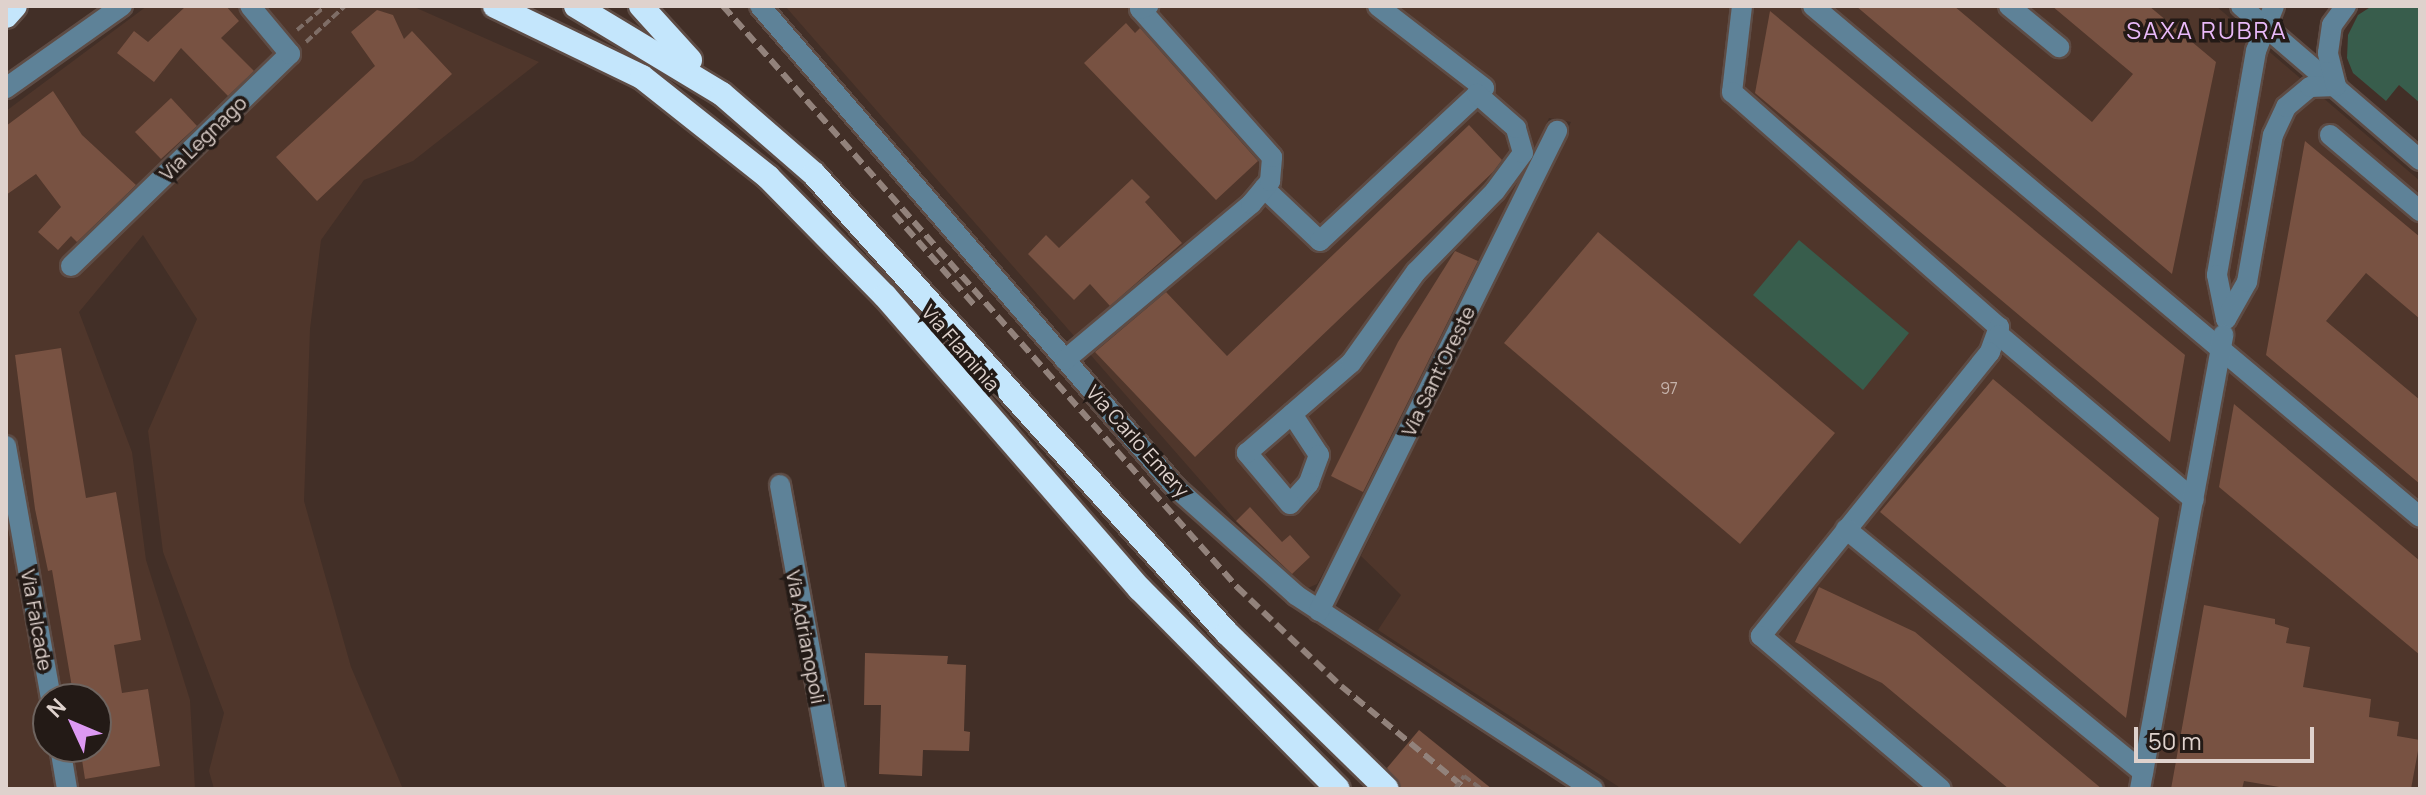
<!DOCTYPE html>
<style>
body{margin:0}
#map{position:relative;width:2426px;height:795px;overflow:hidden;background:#422f27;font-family:Manrope,sans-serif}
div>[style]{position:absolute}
.built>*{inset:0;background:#4f362b}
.green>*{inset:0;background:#385d4c}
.building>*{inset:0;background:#785242}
.path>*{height:4px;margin-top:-2px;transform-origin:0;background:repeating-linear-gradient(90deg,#7e6d66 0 8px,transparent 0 12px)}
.roads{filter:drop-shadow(2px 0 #5e4c45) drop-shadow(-2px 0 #5e4c45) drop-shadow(0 2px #5e4c45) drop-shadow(0 -2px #5e4c45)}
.minor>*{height:20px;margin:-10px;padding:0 10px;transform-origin:10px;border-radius:10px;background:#5e8298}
.highway>*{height:24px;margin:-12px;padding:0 12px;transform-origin:12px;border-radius:12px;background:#c4e6fc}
.rail>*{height:6px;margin-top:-3px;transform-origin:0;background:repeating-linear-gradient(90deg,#92827b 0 12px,transparent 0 18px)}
.path-bridge>*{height:4px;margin-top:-2px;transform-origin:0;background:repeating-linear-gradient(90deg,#7e6d66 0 8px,transparent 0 12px)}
span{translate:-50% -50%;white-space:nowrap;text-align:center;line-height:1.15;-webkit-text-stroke:7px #231a16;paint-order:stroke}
.number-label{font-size:16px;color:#c5b2aa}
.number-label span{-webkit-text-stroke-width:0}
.street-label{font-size:20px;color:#dfd2cd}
.quarter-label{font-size:24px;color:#e9b9f9;letter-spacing:2px}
.frame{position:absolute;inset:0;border:8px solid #dfd2cd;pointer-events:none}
.north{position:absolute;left:32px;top:683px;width:80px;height:80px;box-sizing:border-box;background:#231a16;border:2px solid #6e645f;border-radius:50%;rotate:314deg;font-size:22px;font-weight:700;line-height:32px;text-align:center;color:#dfd2cd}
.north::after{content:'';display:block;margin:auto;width:28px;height:36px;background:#dd99f3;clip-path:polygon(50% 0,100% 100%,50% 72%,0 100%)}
.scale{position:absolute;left:2134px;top:727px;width:180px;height:36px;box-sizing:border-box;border:4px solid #dfd2cd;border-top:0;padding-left:10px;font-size:24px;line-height:28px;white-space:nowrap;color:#dfd2cd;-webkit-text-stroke:6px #231a16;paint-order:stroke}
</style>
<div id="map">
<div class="built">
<div style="clip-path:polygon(evenodd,147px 6px,412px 6px,539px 62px,413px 161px,364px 180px,321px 240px,310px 329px,304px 501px,351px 667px,403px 789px,214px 789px,209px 771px,224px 713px,163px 552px,148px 431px,197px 319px,143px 235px,79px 312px,132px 452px,146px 560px,190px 700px,195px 789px,6px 789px,6px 111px,147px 6px,48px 699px,96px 699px,96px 747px,48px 747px,48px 699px)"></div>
<div style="clip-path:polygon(785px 6px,2216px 6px,2420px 181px,2420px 789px,1622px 789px,1378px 630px,1401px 595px,1361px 556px,1571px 122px,1549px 118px,1486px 265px,1367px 494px,1317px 584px,1308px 588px,1287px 578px,1236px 521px)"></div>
</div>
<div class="green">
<div style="clip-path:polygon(2372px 6px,2420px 6px,2420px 103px,2399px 85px,2386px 101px,2353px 73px,2347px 58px,2348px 35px,2358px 15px)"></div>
<div style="clip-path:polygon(1799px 240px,1909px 333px,1863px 390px,1753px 295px)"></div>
</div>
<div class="building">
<div style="clip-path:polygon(186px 6px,226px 6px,239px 21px,221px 38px,254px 71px,228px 96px,181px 48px,154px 82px,117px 53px,134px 31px,148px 42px)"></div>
<div style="clip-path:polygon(1856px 6px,1954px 6px,2092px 122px,2133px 74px,2052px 6px,2149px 6px,2216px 62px,2172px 274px)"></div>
<div style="clip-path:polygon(377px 10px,393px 15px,404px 39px,412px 31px,452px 74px,317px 201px,276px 157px,375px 66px,351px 32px)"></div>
<div style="clip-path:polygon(1770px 11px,2185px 355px,2170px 442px,1755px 93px)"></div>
<div style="clip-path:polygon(1126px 23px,1135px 33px,1140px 28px,1258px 161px,1216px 200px,1084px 63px)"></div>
<div style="clip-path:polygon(53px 91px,82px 135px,136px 185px,77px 242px,71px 236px,58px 250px,38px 232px,61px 207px,36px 174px,6px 195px,6px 126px)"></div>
<div style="clip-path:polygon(171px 98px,197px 126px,161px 159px,135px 132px)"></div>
<div style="clip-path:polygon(1469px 125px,1502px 160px,1493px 172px,1195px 457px,1095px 352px,1166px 292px,1227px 356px)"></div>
<div style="clip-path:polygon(2305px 141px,2420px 237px,2420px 319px,2366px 273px,2326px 321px,2420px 400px,2420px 484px,2266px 355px)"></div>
<div style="clip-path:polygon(1132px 179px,1150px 197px,1145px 202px,1182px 243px,1110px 306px,1090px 284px,1074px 300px,1028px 254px,1046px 235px,1059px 248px)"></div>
<div style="clip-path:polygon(1598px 232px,1835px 433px,1740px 544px,1504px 343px)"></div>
<div style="clip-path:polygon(1455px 251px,1478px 261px,1363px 492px,1331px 476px,1398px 342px)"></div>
<div style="clip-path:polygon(61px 348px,86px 498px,116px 492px,141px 640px,114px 645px,122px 693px,148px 689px,160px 766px,85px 779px,80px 747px,96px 747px,96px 699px,74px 699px,52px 570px,48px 571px,35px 509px,15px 355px)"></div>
<div style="clip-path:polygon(1993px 379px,2159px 518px,2126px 718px,1880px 512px)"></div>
<div style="clip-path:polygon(2234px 404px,2420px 561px,2420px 655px,2219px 487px)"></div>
<div style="clip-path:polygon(1250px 507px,1282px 542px,1290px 535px,1310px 557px,1292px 574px,1236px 521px)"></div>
<div style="clip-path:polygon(1819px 587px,1915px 632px,2102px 789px,2009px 789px,1882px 683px,1795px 642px)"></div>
<div style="clip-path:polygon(2204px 605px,2275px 619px,2275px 624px,2289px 628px,2286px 643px,2310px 647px,2303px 687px,2371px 699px,2369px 717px,2399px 722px,2397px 736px,2420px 740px,2411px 789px,2291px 789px,2244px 781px,2242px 789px,2171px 789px)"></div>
<div style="clip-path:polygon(865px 653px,948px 656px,947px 664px,966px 665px,964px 731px,970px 732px,969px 751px,923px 750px,922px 776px,879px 774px,881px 705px,864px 705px)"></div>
<div style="clip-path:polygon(1419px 730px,1492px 789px,1402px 789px,1387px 768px)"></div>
</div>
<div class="path">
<div style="left:307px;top:6px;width:1px"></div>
<div style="left:297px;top:30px;width:38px;rotate:-40deg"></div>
<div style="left:306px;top:42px;width:53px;rotate:-42.7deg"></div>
<div style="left:1464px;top:776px;width:21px;rotate:37deg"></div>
</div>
<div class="roads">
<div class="minor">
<div style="left:760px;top:6px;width:637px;rotate:49.2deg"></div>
<div style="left:1176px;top:488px;width:161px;rotate:41.7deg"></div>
<div style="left:1296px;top:595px;width:355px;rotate:33.2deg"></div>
<div style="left:1742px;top:6px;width:87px;rotate:96.6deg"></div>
<div style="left:1732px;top:92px;width:356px;rotate:41.4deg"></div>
<div style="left:1999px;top:327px;width:27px;rotate:110deg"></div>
<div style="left:1990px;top:352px;width:365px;rotate:128.9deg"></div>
<div style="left:1761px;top:636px;width:236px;rotate:40.4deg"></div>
<div style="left:1813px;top:6px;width:793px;rotate:40.09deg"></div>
<div style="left:2009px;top:6px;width:65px;rotate:39.4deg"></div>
<div style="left:2241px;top:6px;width:236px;rotate:40.7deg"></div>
<div style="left:2274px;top:6px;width:48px;rotate:111.8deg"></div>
<div style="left:2256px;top:51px;width:227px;rotate:99.9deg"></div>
<div style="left:2217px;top:275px;width:45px;rotate:78.4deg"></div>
<div style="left:2226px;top:319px;width:43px;rotate:-60.4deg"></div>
<div style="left:2247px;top:282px;width:149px;rotate:-80deg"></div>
<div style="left:2273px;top:135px;width:31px;rotate:-65deg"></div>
<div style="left:2286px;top:107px;width:31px;rotate:-40deg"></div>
<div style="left:2310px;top:87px;width:26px;rotate:-2deg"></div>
<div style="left:2336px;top:86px;width:34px;rotate:-104deg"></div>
<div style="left:2328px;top:53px;width:28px;rotate:-82deg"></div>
<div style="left:2332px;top:25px;width:24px;rotate:-54deg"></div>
<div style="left:6px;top:88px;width:142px;rotate:-35.3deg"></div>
<div style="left:2330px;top:135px;width:118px;rotate:40.2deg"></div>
<div style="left:1264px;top:188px;width:77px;rotate:43.4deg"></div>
<div style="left:1320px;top:241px;width:224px;rotate:-43deg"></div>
<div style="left:1484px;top:88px;width:134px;rotate:-142.3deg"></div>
<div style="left:71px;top:266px;width:305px;rotate:-44.1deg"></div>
<div style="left:290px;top:54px;width:62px;rotate:-129.8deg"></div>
<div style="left:1999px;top:335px;width:255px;rotate:40.2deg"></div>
<div style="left:1065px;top:360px;width:243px;rotate:-40deg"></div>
<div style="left:1251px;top:204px;width:30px;rotate:-50deg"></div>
<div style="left:1270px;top:181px;width:24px;rotate:-85deg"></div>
<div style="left:1272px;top:157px;width:198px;rotate:-131.7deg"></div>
<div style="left:1140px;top:9px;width:9px;rotate:-21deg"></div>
<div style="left:1292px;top:414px;width:49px;rotate:56.6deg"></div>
<div style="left:1319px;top:455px;width:30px;rotate:110deg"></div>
<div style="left:1309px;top:483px;width:28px;rotate:132deg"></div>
<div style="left:1290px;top:504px;width:67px;rotate:-130.1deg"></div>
<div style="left:1247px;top:453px;width:138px;rotate:-40.9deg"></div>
<div style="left:1351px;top:363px;width:112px;rotate:-54.5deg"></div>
<div style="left:1416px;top:272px;width:113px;rotate:-45.7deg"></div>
<div style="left:1495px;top:191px;width:47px;rotate:-53.6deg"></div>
<div style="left:1523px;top:153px;width:26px;rotate:-106deg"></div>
<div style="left:1516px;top:128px;width:52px;rotate:-138.9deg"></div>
<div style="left:6px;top:446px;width:257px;rotate:79.9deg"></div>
<div style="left:780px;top:485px;width:309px;rotate:79.7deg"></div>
<div style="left:1846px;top:529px;width:384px;rotate:39.3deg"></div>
<div style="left:1319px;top:611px;width:536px;rotate:-63.63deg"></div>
<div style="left:60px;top:747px;width:43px;rotate:80.5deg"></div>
<div style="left:2140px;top:789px;width:462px;rotate:-79.6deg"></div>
</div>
<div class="highway">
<div style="left:495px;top:6px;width:163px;rotate:25.8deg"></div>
<div style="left:642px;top:77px;width:161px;rotate:38.4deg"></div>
<div style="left:768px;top:177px;width:167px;rotate:45.5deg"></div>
<div style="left:885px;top:296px;width:388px;rotate:49deg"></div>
<div style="left:1140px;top:589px;width:281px;rotate:45.3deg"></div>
<div style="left:576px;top:6px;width:170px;rotate:31.1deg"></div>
<div style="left:722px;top:94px;width:122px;rotate:41deg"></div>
<div style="left:814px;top:174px;width:617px;rotate:48.02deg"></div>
<div style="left:1227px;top:633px;width:223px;rotate:44.3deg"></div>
<div style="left:641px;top:6px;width:73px;rotate:47.8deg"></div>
<div style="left:6px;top:16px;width:13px;rotate:-48deg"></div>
</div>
</div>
<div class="rail">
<div style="left:723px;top:6px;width:776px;rotate:48.5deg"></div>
<div style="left:1237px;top:587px;width:144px;rotate:43.6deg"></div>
<div style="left:1341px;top:686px;width:162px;rotate:39.5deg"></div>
<div style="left:894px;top:214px;width:124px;rotate:48.6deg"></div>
</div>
<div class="path-bridge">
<div style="left:1455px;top:789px;width:16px;rotate:-55deg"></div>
</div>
<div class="number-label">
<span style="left:1669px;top:388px">97</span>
</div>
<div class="street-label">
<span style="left:203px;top:138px;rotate:-44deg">Via Legnago</span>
<span style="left:961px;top:348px;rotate:49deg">Via Flaminia</span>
<span style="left:1438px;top:371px;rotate:-64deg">Via Sant'Oreste</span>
<span style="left:1138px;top:441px;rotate:48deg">Via Carlo Emery</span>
<span style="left:37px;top:620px;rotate:80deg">Via Falcade</span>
<span style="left:806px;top:637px;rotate:79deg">Via Adrianopoli</span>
</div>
<div class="quarter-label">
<span style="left:2207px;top:30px">SAXA RUBRA</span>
</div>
<div class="frame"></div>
<div class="north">N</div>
<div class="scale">50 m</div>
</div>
